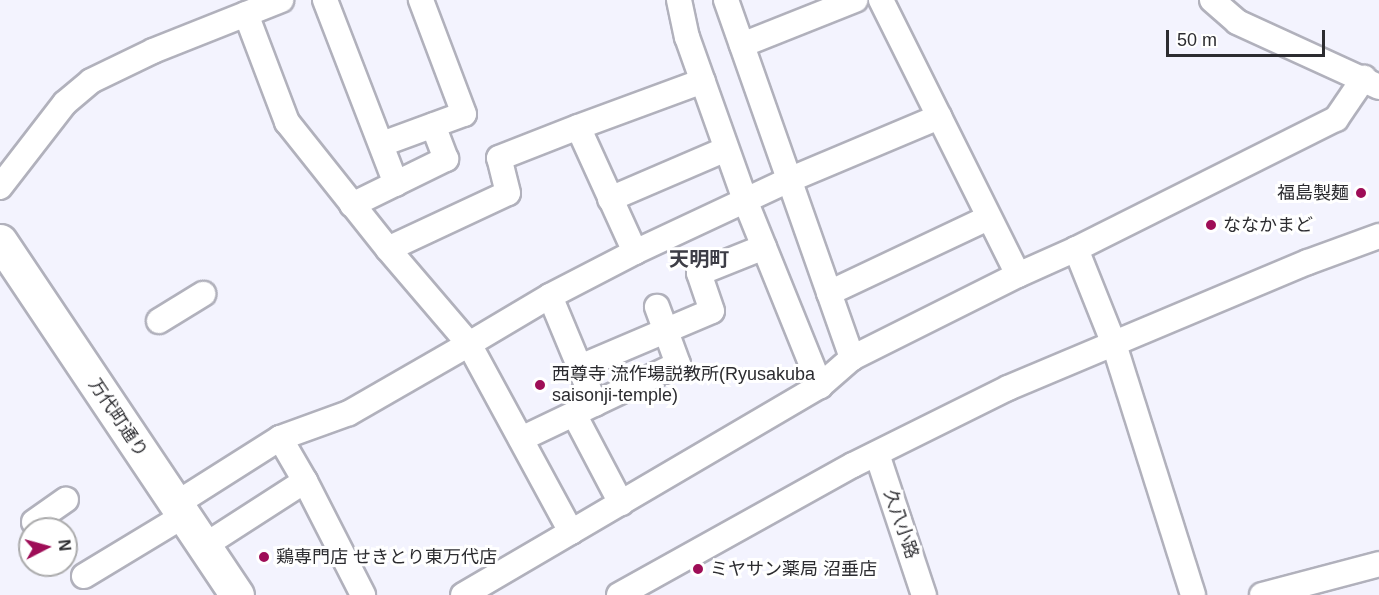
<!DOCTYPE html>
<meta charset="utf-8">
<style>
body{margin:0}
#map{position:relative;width:1379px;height:595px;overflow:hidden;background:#f3f3fe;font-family:Arial,"Noto Sans JP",sans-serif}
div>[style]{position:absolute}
.roads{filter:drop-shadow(2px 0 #b1b1bc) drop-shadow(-2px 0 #b1b1bc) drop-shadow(0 2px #b1b1bc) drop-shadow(0 -2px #b1b1bc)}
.street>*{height:24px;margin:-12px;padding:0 12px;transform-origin:12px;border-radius:12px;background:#fff}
.secondary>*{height:33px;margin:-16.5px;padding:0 16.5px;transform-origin:16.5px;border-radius:16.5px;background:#fff}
.dots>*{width:16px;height:16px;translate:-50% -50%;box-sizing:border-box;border:3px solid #fff;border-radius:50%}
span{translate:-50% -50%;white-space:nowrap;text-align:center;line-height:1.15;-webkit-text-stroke:6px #fff;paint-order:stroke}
.poi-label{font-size:18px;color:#2c2c30}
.right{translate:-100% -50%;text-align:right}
.left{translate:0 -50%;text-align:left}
.street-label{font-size:18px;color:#2c2c30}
.neighbourhood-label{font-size:20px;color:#3d3d46;font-weight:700}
.north{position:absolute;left:18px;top:517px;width:60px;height:60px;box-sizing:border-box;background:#fff;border:2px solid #ababac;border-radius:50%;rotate:84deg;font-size:16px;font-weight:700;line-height:24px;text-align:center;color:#2c2c30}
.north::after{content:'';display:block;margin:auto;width:21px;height:27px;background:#9e0d57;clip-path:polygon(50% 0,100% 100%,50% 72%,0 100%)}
.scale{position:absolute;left:1166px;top:30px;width:159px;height:27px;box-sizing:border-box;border:3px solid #2c2c30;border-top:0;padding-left:8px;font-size:18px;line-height:21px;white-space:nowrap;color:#2c2c30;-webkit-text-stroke:4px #fff;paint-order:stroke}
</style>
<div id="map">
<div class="roads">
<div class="street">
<div style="left:325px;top:0;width:197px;rotate:68.9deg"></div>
<div style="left:679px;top:0;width:38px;rotate:78deg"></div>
<div style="left:687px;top:37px;width:173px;rotate:70.4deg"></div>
<div style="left:745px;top:200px;width:201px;rotate:68deg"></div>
<div style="left:726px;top:0;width:380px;rotate:70.6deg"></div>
<div style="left:881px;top:0;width:307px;rotate:63.5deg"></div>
<div style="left:1212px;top:0;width:33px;rotate:41deg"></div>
<div style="left:1237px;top:22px;width:156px;rotate:24.6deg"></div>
<div style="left:246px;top:14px;width:116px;rotate:69.2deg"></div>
<div style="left:287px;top:122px;width:162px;rotate:51.5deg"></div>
<div style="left:388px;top:249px;width:125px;rotate:49.5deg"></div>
<div style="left:469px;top:344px;width:94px;rotate:-30.7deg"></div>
<div style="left:550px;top:296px;width:96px;rotate:-27.4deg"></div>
<div style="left:635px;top:252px;width:170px;rotate:-25.1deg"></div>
<div style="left:789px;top:180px;width:163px;rotate:-22.8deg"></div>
<div style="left:742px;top:45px;width:122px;rotate:-21.7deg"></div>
<div style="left:382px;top:144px;width:87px;rotate:-20.1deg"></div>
<div style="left:464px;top:114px;width:122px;rotate:-110.7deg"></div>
<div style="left:0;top:187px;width:106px;rotate:-52.3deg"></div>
<div style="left:65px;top:103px;width:34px;rotate:-40deg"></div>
<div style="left:91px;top:81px;width:69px;rotate:-25.8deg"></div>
<div style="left:153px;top:51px;width:138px;rotate:-21.7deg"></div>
<div style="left:610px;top:199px;width:126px;rotate:-23.3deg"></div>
<div style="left:352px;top:205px;width:105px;rotate:-26.1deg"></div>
<div style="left:446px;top:159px;width:36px;rotate:-111deg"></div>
<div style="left:388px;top:249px;width:132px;rotate:-25deg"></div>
<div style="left:508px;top:193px;width:36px;rotate:-104deg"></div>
<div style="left:499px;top:158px;width:85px;rotate:-21.4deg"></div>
<div style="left:1076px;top:249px;width:291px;rotate:-26.6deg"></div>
<div style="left:1336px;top:119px;width:50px;rotate:-55.7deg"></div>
<div style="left:635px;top:252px;width:137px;rotate:-114.5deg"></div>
<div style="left:578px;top:127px;width:133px;rotate:-20.2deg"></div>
<div style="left:829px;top:293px;width:176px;rotate:-25.3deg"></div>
<div style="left:550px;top:296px;width:117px;rotate:67.4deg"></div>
<div style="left:159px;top:321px;width:52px;rotate:-31.5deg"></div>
<div style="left:580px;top:367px;width:143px;rotate:-23deg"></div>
<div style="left:712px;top:311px;width:40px;rotate:-108.9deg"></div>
<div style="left:699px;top:273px;width:70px;rotate:-21.8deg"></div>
<div style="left:574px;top:414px;width:101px;rotate:62.2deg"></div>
<div style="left:280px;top:438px;width:50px;rotate:59.8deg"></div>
<div style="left:305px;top:481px;width:128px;rotate:63deg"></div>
<div style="left:521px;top:439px;width:174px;rotate:-25.5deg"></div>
<div style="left:678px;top:364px;width:61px;rotate:-110.2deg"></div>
<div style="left:877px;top:454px;width:149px;rotate:71.6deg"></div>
<div style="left:178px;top:508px;width:14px;rotate:-51deg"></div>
<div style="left:187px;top:497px;width:110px;rotate:-32.4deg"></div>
<div style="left:280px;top:438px;width:73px;rotate:-19.9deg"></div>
<div style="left:349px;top:413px;width:138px;rotate:-29.9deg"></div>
<div style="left:469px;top:344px;width:214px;rotate:61.5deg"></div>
<div style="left:571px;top:532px;width:125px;rotate:149.7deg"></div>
<div style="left:34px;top:522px;width:39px;rotate:-35deg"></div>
<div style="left:571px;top:532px;width:289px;rotate:-30.4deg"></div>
<div style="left:820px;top:386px;width:43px;rotate:-41.2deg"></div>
<div style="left:852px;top:358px;width:186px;rotate:-26.6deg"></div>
<div style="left:1018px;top:275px;width:64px;rotate:-24.1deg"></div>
<div style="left:1076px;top:249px;width:102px;rotate:68.2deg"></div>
<div style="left:1114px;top:344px;width:263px;rotate:72.5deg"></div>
<div style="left:204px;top:546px;width:120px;rotate:-32.8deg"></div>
<div style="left:84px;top:576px;width:116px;rotate:-31.2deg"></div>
<div style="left:619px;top:595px;width:268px;rotate:-29.1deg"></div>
<div style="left:853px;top:465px;width:173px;rotate:-26.4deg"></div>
<div style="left:1008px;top:388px;width:325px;rotate:-22.8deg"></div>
<div style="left:1308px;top:262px;width:76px;rotate:-20.1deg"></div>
<div style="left:1262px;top:595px;width:121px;rotate:-14.8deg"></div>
</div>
<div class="secondary">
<div style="left:0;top:241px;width:426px;rotate:56.2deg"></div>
</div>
</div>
<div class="dots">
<div style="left:1361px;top:193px;background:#9e0d57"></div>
<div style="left:1211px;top:225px;background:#9e0d57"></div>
<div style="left:540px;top:385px;background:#9e0d57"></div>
<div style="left:264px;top:557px;background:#9e0d57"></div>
<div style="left:698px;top:569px;background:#9e0d57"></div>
</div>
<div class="poi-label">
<span class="right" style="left:1349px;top:193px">福島製麺</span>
<span class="left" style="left:1223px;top:225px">ななかまど</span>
<span class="left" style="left:552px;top:385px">西尊寺 流作場説教所(Ryusakuba<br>saisonji-temple)</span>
<span class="left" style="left:276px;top:557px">鶏専門店 せきとり東万代店</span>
<span class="left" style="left:710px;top:569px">ミヤサン薬局 沼垂店</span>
</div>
<div class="street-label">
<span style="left:118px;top:418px;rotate:56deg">万代町通り</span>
<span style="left:901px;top:524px;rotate:71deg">久八小路</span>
</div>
<div class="neighbourhood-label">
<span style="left:699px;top:259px">天明町</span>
</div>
<div class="north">N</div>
<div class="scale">50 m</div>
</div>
